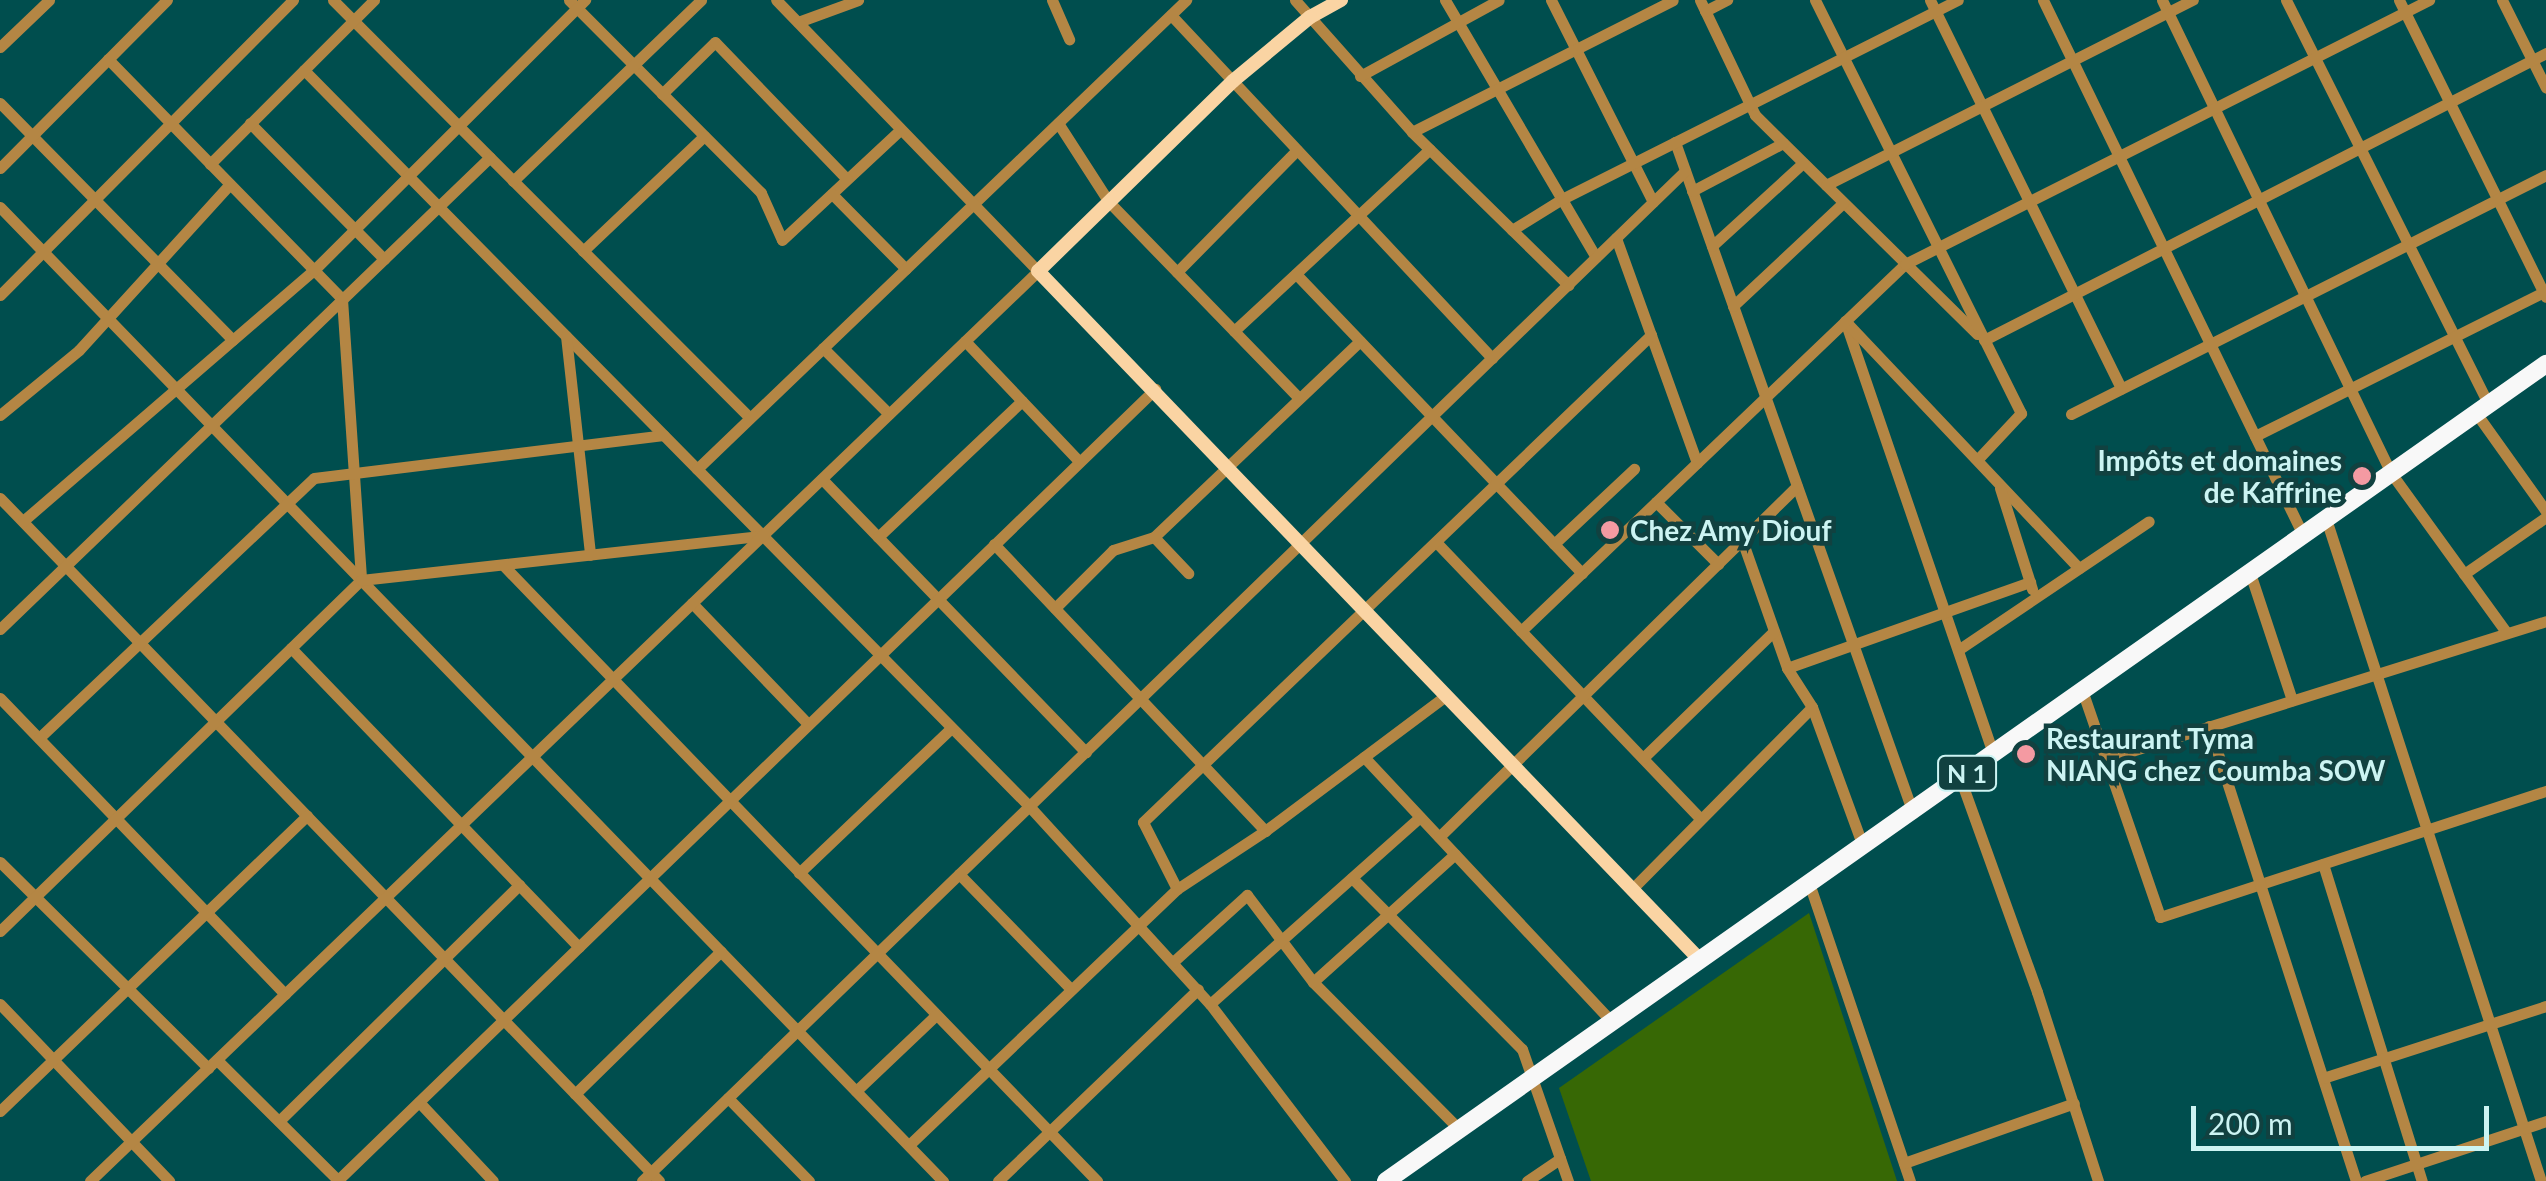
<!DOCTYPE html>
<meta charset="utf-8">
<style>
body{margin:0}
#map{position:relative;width:2546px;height:1181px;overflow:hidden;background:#004e4e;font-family:Lato,sans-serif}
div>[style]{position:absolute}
.green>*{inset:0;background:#376805}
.minor>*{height:11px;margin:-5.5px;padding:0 5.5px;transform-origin:5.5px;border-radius:5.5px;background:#b48644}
.major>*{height:14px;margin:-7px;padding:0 7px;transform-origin:7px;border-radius:7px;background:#fad4a3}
.highway>*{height:18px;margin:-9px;padding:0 9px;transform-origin:9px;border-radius:9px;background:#f8f8f8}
.dots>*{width:28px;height:28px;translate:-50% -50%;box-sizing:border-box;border:5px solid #114140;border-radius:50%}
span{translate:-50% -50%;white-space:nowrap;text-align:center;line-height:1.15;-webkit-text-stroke:9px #114140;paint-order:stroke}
.shield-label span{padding:2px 8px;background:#114140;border:2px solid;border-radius:8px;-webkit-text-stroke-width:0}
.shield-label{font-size:25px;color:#ccf4f3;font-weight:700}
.poi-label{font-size:28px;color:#ccf4f3;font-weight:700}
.right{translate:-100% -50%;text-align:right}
.left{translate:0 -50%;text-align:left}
.scale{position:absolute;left:2191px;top:1106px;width:298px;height:45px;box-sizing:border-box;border:5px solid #ccf4f3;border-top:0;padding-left:12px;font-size:30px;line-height:35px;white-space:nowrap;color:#ccf4f3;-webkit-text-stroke:8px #114140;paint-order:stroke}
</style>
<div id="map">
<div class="green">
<div style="clip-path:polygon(1809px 913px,1897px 1181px,1591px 1181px,1559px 1088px)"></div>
</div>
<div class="minor">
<div style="left:333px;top:0;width:590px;rotate:45.07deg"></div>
<div style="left:569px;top:0;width:272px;rotate:45.1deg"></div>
<div style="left:761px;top:193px;width:51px;rotate:65.9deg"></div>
<div style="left:782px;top:240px;width:161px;rotate:-43deg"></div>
<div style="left:1052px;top:0;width:43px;rotate:66.4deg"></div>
<div style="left:1295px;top:0;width:176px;rotate:48.4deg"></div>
<div style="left:1412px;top:132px;width:219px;rotate:44.4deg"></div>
<div style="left:1445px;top:0;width:298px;rotate:59.6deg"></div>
<div style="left:1551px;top:0;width:226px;rotate:63.2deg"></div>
<div style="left:1700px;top:0;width:127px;rotate:64.4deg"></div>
<div style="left:1755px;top:115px;width:312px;rotate:44.6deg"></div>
<div style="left:1815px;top:0;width:462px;rotate:63.5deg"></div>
<div style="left:2021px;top:413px;width:64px;rotate:133.1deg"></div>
<div style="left:1930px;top:0;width:433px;rotate:63.8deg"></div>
<div style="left:2043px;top:0;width:595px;rotate:64.08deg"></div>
<div style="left:2162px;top:0;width:526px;rotate:64.17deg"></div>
<div style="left:2391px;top:473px;width:196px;rotate:54.1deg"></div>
<div style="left:2286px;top:0;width:452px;rotate:63.4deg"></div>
<div style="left:2399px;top:0;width:331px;rotate:63.7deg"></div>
<div style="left:2502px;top:0;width:98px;rotate:63.4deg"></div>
<div style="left:1705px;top:11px;width:25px;rotate:-27deg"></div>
<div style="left:1171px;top:15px;width:470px;rotate:46.9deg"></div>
<div style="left:798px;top:22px;width:64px;rotate:-20.1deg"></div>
<div style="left:0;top:47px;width:68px;rotate:-43.8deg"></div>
<div style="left:108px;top:59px;width:335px;rotate:45.7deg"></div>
<div style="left:342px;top:299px;width:282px;rotate:86.1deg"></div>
<div style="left:304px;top:70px;width:1033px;rotate:45.43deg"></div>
<div style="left:1029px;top:806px;width:268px;rotate:47.6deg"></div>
<div style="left:1210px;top:1004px;width:223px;rotate:52.7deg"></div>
<div style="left:1360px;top:76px;width:158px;rotate:-28.7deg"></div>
<div style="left:662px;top:94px;width:74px;rotate:-44.5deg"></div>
<div style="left:715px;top:42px;width:190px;rotate:46.1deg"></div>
<div style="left:0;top:103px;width:332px;rotate:45.5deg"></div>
<div style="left:250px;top:123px;width:191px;rotate:45.4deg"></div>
<div style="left:1058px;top:123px;width:94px;rotate:57.2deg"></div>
<div style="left:1109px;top:202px;width:273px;rotate:45.9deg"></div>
<div style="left:1412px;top:132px;width:292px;rotate:-26.8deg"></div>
<div style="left:1675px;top:142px;width:712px;rotate:70.47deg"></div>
<div style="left:210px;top:164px;width:232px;rotate:-45deg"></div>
<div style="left:0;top:168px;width:237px;rotate:-45.2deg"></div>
<div style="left:513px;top:181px;width:261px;rotate:-43.9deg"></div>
<div style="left:1826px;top:185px;width:411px;rotate:-26.8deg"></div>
<div style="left:1692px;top:191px;width:103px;rotate:-27.8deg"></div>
<div style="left:832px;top:194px;width:105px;rotate:45.4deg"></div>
<div style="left:0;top:207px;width:1356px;rotate:45.93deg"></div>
<div style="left:1512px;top:230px;width:59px;rotate:-31.8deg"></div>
<div style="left:1562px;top:199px;width:443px;rotate:-26.7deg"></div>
<div style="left:1616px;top:238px;width:239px;rotate:70.2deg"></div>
<div style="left:1712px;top:246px;width:123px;rotate:-42.4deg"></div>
<div style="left:583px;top:251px;width:167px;rotate:-43.5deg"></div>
<div style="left:1177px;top:272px;width:171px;rotate:-45.5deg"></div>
<div style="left:1296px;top:274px;width:414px;rotate:46.3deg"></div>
<div style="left:0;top:295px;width:416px;rotate:-45.2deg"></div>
<div style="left:1733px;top:306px;width:151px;rotate:-43.1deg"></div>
<div style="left:1845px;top:321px;width:457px;rotate:71.1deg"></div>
<div style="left:1848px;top:324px;width:336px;rotate:46.6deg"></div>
<div style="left:1234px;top:331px;width:267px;rotate:-42.9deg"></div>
<div style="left:566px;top:336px;width:220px;rotate:83.7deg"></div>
<div style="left:1984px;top:340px;width:631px;rotate:-27.05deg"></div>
<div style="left:965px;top:341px;width:166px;rotate:46.5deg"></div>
<div style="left:823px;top:348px;width:93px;rotate:45deg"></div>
<div style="left:2476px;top:413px;width:120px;rotate:54.5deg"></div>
<div style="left:2071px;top:414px;width:532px;rotate:-26.71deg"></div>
<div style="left:0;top:415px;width:102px;rotate:-39.4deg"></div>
<div style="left:79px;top:350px;width:224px;rotate:-47.7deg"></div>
<div style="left:2255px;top:436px;width:325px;rotate:-26.5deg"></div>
<div style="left:697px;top:469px;width:678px;rotate:-43.8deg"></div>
<div style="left:822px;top:479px;width:380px;rotate:46deg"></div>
<div style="left:2000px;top:488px;width:106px;rotate:72.4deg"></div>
<div style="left:0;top:498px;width:949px;rotate:46.02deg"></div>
<div style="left:1656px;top:502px;width:88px;rotate:45deg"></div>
<div style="left:2326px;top:519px;width:696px;rotate:72.01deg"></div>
<div style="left:23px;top:521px;width:384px;rotate:-40.8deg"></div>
<div style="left:314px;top:270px;width:383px;rotate:-44.9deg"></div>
<div style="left:878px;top:537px;width:198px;rotate:-43.4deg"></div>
<div style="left:1154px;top:537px;width:50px;rotate:46.6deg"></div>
<div style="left:1742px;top:540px;width:136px;rotate:70.6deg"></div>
<div style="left:1787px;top:668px;width:46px;rotate:57.3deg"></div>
<div style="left:1812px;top:707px;width:148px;rotate:69.9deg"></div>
<div style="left:1436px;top:542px;width:383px;rotate:46.3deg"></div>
<div style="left:994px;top:544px;width:395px;rotate:46.6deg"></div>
<div style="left:1554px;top:544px;width:110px;rotate:-43.2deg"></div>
<div style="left:503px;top:565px;width:856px;rotate:46.04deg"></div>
<div style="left:2250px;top:573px;width:134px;rotate:71.7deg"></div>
<div style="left:2464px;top:574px;width:100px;rotate:-34.8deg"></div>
<div style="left:692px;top:603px;width:168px;rotate:46.2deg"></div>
<div style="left:1055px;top:608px;width:82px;rotate:-45deg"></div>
<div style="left:1113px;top:550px;width:43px;rotate:-17.6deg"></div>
<div style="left:1154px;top:537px;width:284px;rotate:-43.6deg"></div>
<div style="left:0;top:629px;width:680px;rotate:-43.93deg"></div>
<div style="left:1521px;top:631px;width:531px;rotate:-43.7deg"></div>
<div style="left:1905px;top:264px;width:587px;rotate:-26.74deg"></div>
<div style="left:291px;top:648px;width:415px;rotate:46.1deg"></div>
<div style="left:1958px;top:650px;width:230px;rotate:-34deg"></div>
<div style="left:1787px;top:668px;width:258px;rotate:-19.5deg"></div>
<div style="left:2082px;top:690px;width:240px;rotate:71deg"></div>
<div style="left:2160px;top:917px;width:406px;rotate:-18.1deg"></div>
<div style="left:0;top:698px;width:411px;rotate:46.1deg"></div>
<div style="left:2209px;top:726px;width:478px;rotate:72.1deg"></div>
<div style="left:39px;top:738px;width:378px;rotate:-43.4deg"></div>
<div style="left:314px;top:478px;width:352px;rotate:-7deg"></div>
<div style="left:1364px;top:757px;width:363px;rotate:46.9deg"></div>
<div style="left:1643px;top:758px;width:182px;rotate:-44.1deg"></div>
<div style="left:2106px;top:759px;width:461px;rotate:-17.4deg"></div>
<div style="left:1960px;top:778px;width:227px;rotate:70.2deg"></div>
<div style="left:2037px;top:992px;width:199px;rotate:72.1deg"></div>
<div style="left:1439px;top:837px;width:501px;rotate:-44.43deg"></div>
<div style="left:0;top:862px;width:293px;rotate:44.7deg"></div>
<div style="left:2323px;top:864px;width:332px;rotate:72.7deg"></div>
<div style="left:799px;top:873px;width:210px;rotate:-43.6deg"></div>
<div style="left:959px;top:874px;width:159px;rotate:45.8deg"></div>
<div style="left:1352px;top:878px;width:241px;rotate:45.2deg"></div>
<div style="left:1522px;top:1049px;width:140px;rotate:70.8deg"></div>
<div style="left:1809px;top:883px;width:315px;rotate:71.3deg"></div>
<div style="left:1177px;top:889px;width:75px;rotate:-116.9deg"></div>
<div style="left:1143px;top:822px;width:704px;rotate:-43.79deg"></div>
<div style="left:1632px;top:889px;width:256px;rotate:-45.3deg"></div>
<div style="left:0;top:931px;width:504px;rotate:-44.2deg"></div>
<div style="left:361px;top:580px;width:402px;rotate:-6.3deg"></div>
<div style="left:1173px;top:962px;width:100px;rotate:-42.2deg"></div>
<div style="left:1247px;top:895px;width:109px;rotate:52.8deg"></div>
<div style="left:1313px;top:982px;width:207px;rotate:45.2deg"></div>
<div style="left:1313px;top:982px;width:191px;rotate:-42deg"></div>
<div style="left:0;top:1004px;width:245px;rotate:46.3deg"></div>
<div style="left:1210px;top:1004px;width:281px;rotate:-41.7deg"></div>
<div style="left:217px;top:1060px;width:170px;rotate:44.8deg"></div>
<div style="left:2323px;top:1078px;width:234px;rotate:-17.9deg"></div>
<div style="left:856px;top:1091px;width:110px;rotate:-43.5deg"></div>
<div style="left:575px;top:1094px;width:204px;rotate:-44.4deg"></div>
<div style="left:728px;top:1098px;width:116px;rotate:45.7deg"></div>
<div style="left:419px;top:1102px;width:108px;rotate:46.9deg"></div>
<div style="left:0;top:1111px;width:426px;rotate:-43.9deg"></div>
<div style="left:279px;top:1121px;width:337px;rotate:-44.5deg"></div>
<div style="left:909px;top:1145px;width:371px;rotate:-43.7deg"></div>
<div style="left:1177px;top:889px;width:105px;rotate:-33.4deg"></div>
<div style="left:1265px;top:831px;width:227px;rotate:-36.8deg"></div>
<div style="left:1904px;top:1163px;width:180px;rotate:-19.4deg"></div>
<div style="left:90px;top:1181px;width:1314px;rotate:-43.83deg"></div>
<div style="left:1038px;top:271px;width:377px;rotate:-134deg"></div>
<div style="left:337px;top:1181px;width:1139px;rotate:-44.07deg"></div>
<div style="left:642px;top:1181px;width:1452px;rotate:-44.08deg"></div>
<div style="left:998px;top:1181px;width:277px;rotate:-43.8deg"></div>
<div style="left:1527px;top:1181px;width:40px;rotate:-34deg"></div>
<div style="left:2365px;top:1181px;width:191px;rotate:-18.3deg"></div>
</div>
<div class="major">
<div style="left:1341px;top:0;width:35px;rotate:151deg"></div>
<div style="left:1310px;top:17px;width:100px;rotate:140.3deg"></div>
<div style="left:1233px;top:81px;width:272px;rotate:135.7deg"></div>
<div style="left:1038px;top:271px;width:955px;rotate:46.14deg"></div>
</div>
<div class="highway">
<div style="left:1386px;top:1181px;width:1419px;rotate:-35.16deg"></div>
</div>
<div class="dots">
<div style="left:2362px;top:476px;background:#f49aa2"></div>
<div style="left:1610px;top:530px;background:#f49aa2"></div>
<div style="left:2026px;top:754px;background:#f49aa2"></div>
</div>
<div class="shield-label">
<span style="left:1967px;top:773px">N 1</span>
</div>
<div class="poi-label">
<span class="right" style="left:2342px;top:476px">Impôts et domaines<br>de Kaffrine</span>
<span class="left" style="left:1630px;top:530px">Chez Amy Diouf</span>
<span class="left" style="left:2046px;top:754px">Restaurant Tyma<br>NIANG chez Coumba SOW</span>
</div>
<div class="scale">200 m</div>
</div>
